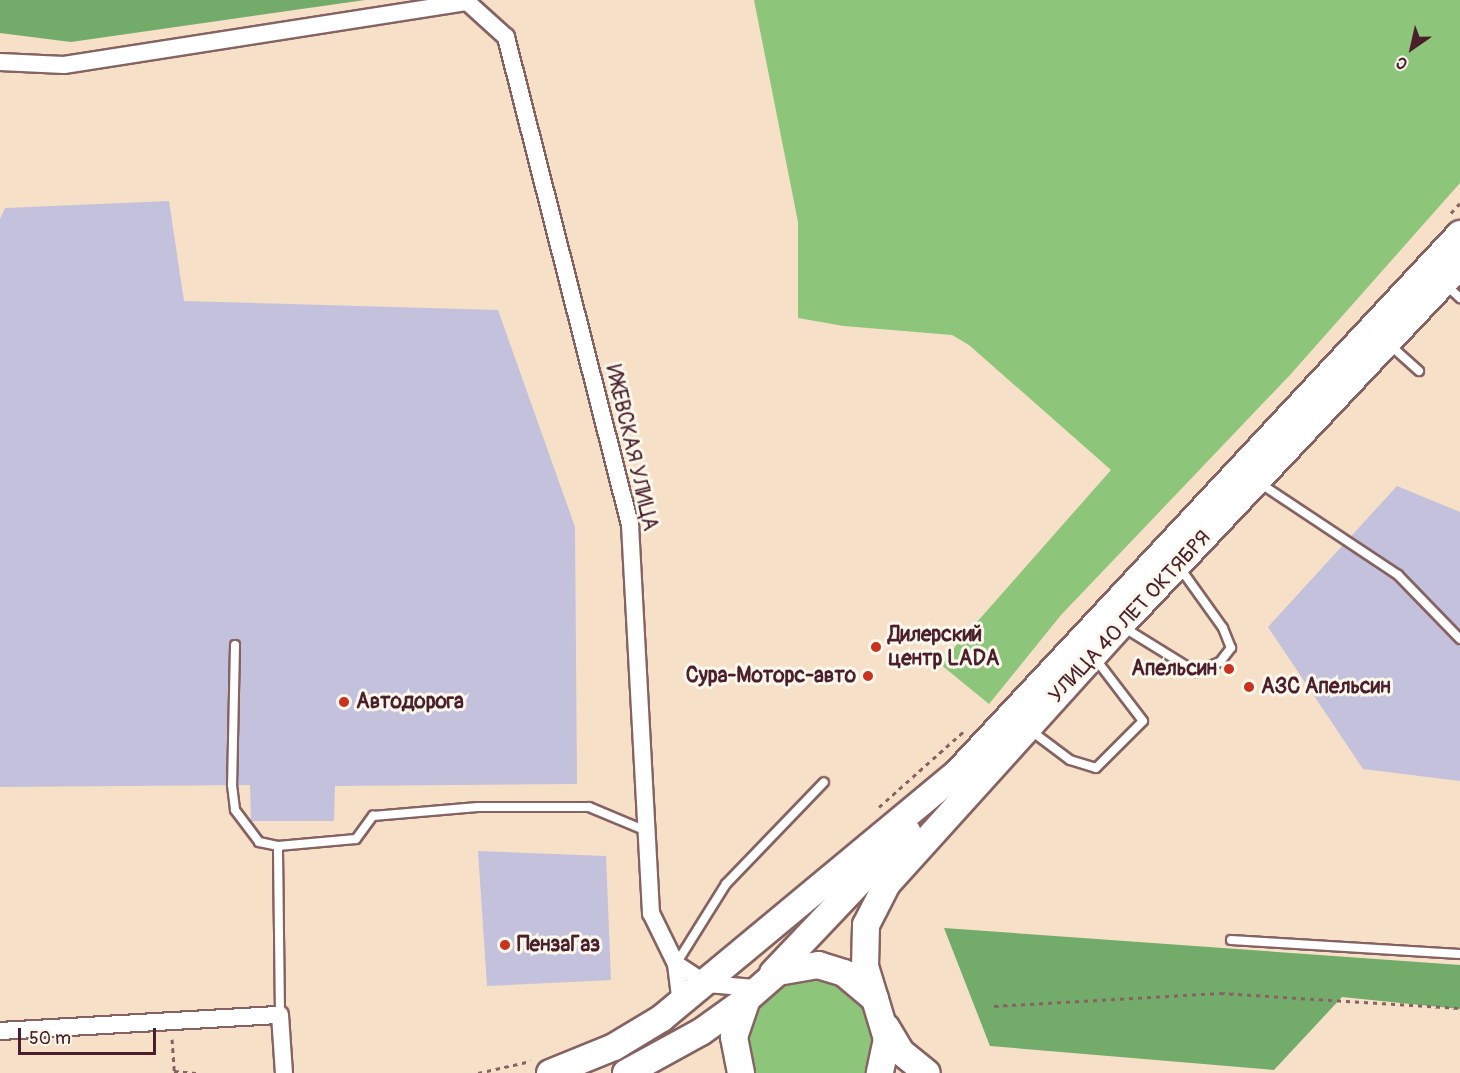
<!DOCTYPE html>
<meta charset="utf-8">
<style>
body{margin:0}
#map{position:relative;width:1460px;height:1073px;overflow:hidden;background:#f6e0c7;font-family:Pangolin,sans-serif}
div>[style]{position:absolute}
.industrial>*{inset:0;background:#c3c1db}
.green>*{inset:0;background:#8dc67a}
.forest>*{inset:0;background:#72ab6a}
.path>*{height:3px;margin-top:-1.5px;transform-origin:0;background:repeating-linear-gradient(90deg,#866362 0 4.5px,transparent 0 9px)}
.roads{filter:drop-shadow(2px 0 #866362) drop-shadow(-2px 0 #866362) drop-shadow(0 2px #866362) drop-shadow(0 -2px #866362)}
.service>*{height:8px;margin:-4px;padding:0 4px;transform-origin:4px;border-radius:4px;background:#fff}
.minor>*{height:16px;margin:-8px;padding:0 8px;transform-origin:8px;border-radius:8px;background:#fff}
.primary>*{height:26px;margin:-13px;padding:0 13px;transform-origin:13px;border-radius:13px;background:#fff}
.dots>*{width:16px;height:16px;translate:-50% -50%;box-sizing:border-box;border:3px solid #fbf7ec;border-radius:50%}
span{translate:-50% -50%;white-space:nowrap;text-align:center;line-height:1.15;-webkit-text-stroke:6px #fbf7ec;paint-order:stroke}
.street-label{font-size:21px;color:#4a1f2b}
.poi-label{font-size:21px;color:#4a1f2b;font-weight:700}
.left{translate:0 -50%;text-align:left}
.right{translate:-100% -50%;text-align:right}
.north{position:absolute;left:1382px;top:18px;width:60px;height:60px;-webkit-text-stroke:4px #fbf7ec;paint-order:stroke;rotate:214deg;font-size:16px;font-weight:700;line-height:24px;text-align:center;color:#4a1f2b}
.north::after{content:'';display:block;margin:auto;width:21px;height:27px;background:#4a1f2b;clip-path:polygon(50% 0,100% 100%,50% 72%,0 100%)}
.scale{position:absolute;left:18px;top:1028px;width:138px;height:27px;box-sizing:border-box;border:3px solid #4a1f2b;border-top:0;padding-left:8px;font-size:18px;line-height:21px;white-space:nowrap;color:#4a1f2b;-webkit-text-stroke:4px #fbf7ec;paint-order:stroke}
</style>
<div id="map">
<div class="industrial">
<div style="clip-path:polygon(169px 201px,184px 301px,498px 310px,575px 527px,577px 784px,335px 786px,334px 821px,251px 821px,250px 785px,0 787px,0 219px,5px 208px)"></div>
<div style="clip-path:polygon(1397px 486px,1460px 512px,1460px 781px,1363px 769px,1268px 627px)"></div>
<div style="clip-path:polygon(478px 851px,606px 856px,611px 980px,487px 986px)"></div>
</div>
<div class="green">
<div style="clip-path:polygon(754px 0,1460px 0,1460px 183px,1290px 375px,1061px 615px,989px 704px,940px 664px,1111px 470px,969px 345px,952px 335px,844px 326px,798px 318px,798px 222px)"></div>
<div style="clip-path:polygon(817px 977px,840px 983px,866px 1006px,876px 1039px,868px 1073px,755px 1073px,746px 1038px,757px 1005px,783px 983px)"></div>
</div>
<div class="forest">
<div style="clip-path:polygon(0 0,365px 0,71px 42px,0 33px)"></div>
<div style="clip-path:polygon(944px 928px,1460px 965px,1460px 1009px,1342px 997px,1274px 1070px,990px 1046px)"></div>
</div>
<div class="path">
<div style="left:1451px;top:213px;width:13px;rotate:-48deg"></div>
<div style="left:879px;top:807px;width:114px;rotate:-41.8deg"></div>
<div style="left:994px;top:1006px;width:226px;rotate:-3.3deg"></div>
<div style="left:1220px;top:993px;width:240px;rotate:3.6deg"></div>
<div style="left:172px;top:1039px;width:32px;rotate:86deg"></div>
<div style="left:174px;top:1071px;width:22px;rotate:5deg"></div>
<div style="left:478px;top:1073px;width:54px;rotate:-12.8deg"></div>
</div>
<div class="roads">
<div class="service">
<div style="left:1445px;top:284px;width:21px;rotate:43deg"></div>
<div style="left:1390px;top:345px;width:39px;rotate:42deg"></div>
<div style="left:1258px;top:482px;width:168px;rotate:33.6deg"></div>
<div style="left:1398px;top:575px;width:89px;rotate:45.9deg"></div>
<div style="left:1123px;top:627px;width:86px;rotate:31.7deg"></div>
<div style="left:1196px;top:672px;width:26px;rotate:-23deg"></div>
<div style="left:1220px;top:662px;width:18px;rotate:-52deg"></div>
<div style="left:1231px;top:648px;width:22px;rotate:-112deg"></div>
<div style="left:1223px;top:628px;width:74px;rotate:-125.6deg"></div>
<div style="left:235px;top:645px;width:140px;rotate:91.2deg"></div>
<div style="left:232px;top:785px;width:25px;rotate:83deg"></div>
<div style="left:235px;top:810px;width:40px;rotate:53deg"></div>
<div style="left:259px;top:842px;width:19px;rotate:12deg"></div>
<div style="left:1030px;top:730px;width:50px;rotate:36.9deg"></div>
<div style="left:1070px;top:760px;width:27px;rotate:17deg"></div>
<div style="left:1096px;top:768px;width:66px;rotate:-45deg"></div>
<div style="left:1143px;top:721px;width:81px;rotate:-127.4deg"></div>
<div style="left:1231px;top:940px;width:229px;rotate:3.5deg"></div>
<div style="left:676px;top:964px;width:94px;rotate:-58deg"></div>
<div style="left:726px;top:884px;width:141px;rotate:-46.1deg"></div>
<div style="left:280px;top:1015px;width:169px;rotate:-90.7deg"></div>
<div style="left:278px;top:846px;width:78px;rotate:-5.1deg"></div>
<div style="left:356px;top:839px;width:29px;rotate:-54deg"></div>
<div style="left:373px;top:816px;width:105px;rotate:-4.9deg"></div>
<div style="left:478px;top:807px;width:111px"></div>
<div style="left:589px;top:807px;width:60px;rotate:22.7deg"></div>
</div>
<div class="minor">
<div style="left:465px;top:0;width:55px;rotate:42.1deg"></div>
<div style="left:506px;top:37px;width:504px;rotate:75.74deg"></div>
<div style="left:630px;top:525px;width:389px;rotate:86.9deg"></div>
<div style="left:651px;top:913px;width:57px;rotate:63.9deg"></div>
<div style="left:676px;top:964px;width:40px;rotate:82.9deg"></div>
<div style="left:0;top:62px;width:64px;rotate:2.7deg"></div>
<div style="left:64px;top:65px;width:407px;rotate:-8.9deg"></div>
<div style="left:676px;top:964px;width:37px;rotate:33deg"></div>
<div style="left:707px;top:984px;width:48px;rotate:4.8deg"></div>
<div style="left:0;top:1031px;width:280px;rotate:-3.3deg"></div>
<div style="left:280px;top:1015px;width:58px;rotate:86.1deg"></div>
</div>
<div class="primary">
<div style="left:773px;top:973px;width:195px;rotate:-46.5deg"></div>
<div style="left:875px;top:999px;width:34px;rotate:-107deg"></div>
<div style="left:865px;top:967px;width:42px;rotate:-88.6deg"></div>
<div style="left:866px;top:925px;width:46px;rotate:-62.9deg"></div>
<div style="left:887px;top:884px;width:348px;rotate:-47.9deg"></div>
<div style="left:1120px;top:626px;width:496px;rotate:-46.7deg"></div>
<div style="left:886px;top:1027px;width:29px;rotate:59deg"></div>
<div style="left:901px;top:1052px;width:33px;rotate:39deg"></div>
<div style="left:550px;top:1073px;width:69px;rotate:-22.1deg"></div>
<div style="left:614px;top:1047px;width:56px;rotate:-31.1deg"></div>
<div style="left:662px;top:1018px;width:385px;rotate:-39.7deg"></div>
<div style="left:958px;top:772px;width:736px;rotate:-46.98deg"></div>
<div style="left:626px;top:1073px;width:85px;rotate:-28.7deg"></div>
<div style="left:701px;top:1032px;width:57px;rotate:-35.7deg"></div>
<div style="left:741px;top:1073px;width:37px;rotate:-101deg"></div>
<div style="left:734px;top:1037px;width:40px;rotate:-71.1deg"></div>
<div style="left:747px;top:999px;width:41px;rotate:-41.1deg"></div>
<div style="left:778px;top:972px;width:41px;rotate:-9.9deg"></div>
<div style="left:818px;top:965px;width:27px;rotate:17deg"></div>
<div style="left:844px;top:973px;width:40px;rotate:40deg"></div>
<div style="left:875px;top:999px;width:42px;rotate:73.3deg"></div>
<div style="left:887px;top:1039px;width:35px;rotate:102deg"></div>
</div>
</div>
<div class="dots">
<div style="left:876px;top:647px;background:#c8321e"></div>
<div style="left:1229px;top:669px;background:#c8321e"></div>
<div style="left:868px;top:676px;background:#c8321e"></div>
<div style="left:1249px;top:687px;background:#c8321e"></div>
<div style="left:344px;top:702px;background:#c8321e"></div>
<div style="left:505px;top:945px;background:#c8321e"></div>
</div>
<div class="street-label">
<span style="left:631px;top:448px;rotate:77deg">ИЖЕВСКАЯ УЛИЦА</span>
<span style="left:1130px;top:617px;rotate:-47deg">УЛИЦА 40 ЛЕТ ОКТЯБРЯ</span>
</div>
<div class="poi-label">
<span class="left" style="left:888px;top:647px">Дилерский<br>центр LADA</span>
<span class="right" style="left:1217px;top:669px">Апельсин</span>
<span class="right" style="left:856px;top:676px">Сура-Моторс-авто</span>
<span class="left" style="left:1261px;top:687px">АЗС Апельсин</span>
<span class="left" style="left:356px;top:702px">Автодорога</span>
<span class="left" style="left:517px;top:945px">ПензаГаз</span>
</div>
<div class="north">С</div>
<div class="scale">50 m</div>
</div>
